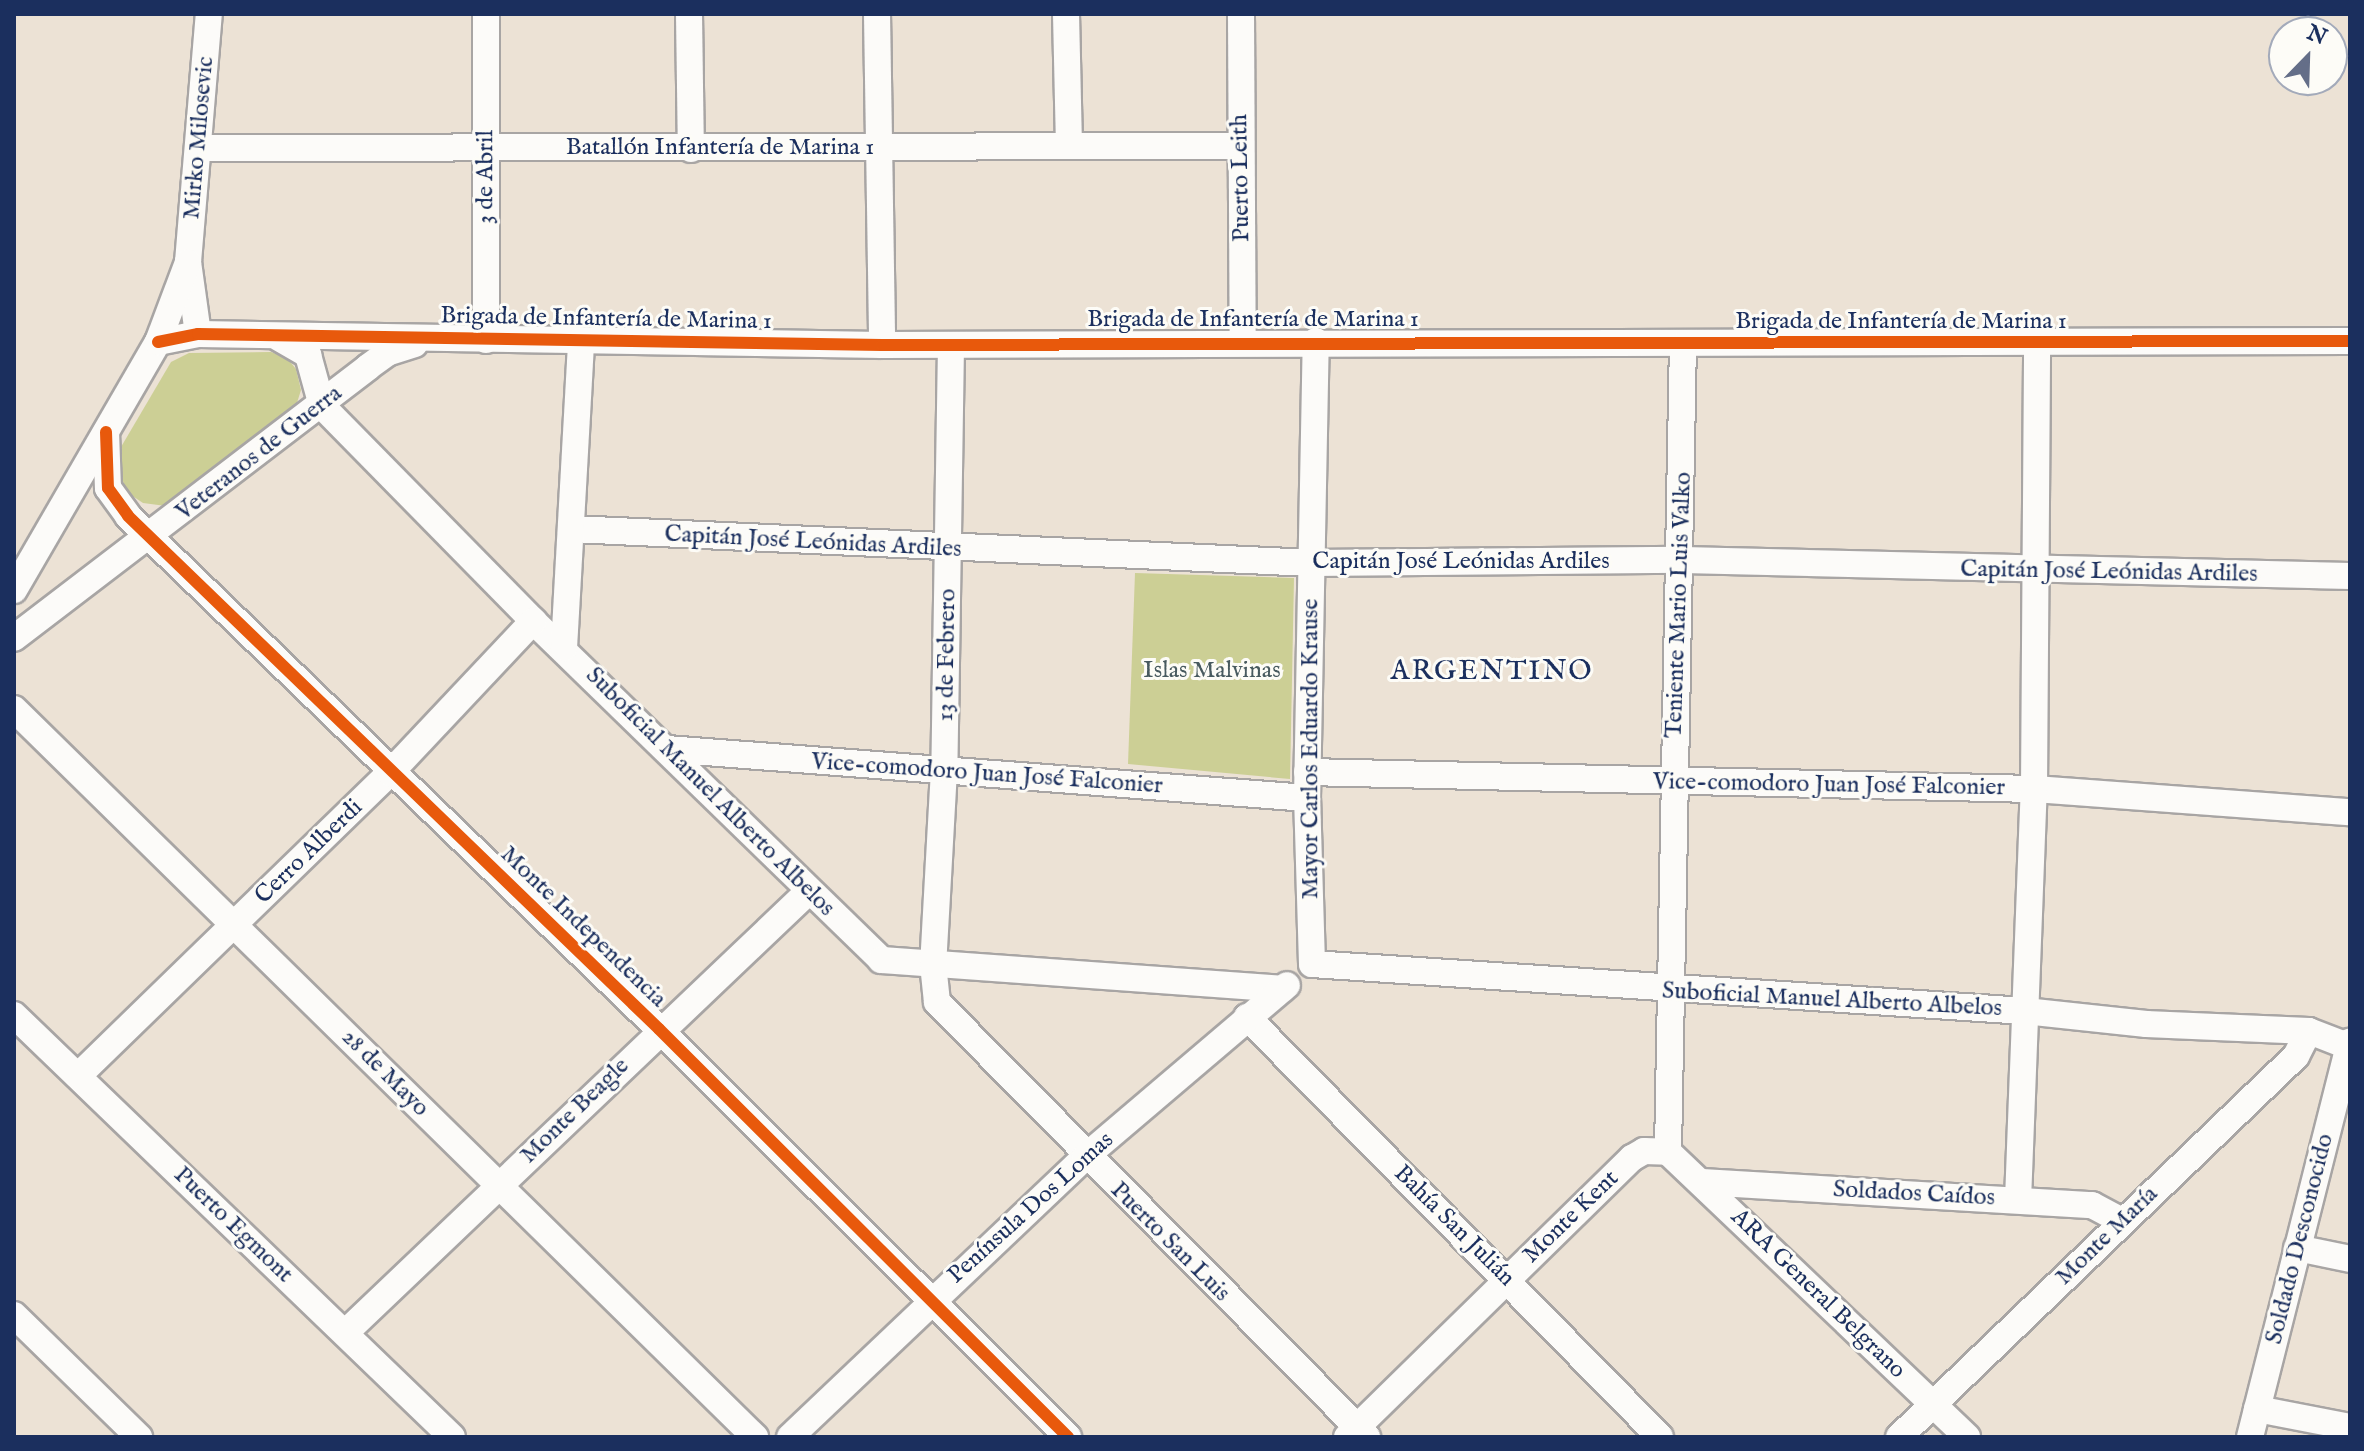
<!DOCTYPE html>
<meta charset="utf-8">
<style>
body{margin:0}
#map{position:relative;width:2364px;height:1451px;overflow:hidden;background:#ece2d5;font-family:"IM FELL English",serif}
div>[style]{position:absolute}
.green>*{inset:0;background:#cccf95}
.roads{filter:drop-shadow(2px 0 #a8a5a4) drop-shadow(-2px 0 #a8a5a4) drop-shadow(0 2px #a8a5a4) drop-shadow(0 -2px #a8a5a4)}
.minor>*{height:26px;margin:-13px;padding:0 13px;transform-origin:13px;border-radius:13px;background:#fcfbf9}
.cycleway>*{height:12px;margin:-6px;padding:0 6px;transform-origin:6px;border-radius:6px;background:#e8590c}
span{translate:-50% -50%;white-space:nowrap;text-align:center;line-height:1.15;-webkit-text-stroke:6px #fdfcf7;paint-order:stroke}
.street-label{font-size:24px;color:#1b2f5e}
.park-label{font-size:24px;color:#485a5f}
.quarter-label{font-size:28px;color:#1b2f5e;letter-spacing:2px}
.frame{position:absolute;inset:0;border:16px solid #1b2f5e;pointer-events:none}
.north{position:absolute;left:2268px;top:16px;width:80px;height:80px;box-sizing:border-box;background:#fdfcf7;border:2px solid #a3aaba;border-radius:50%;rotate:23deg;font-size:22px;font-weight:700;line-height:32px;text-align:center;color:#1b2f5e}
.north::after{content:'';display:block;margin:auto;width:28px;height:36px;background:#646e88;clip-path:polygon(50% 0,100% 100%,50% 72%,0 100%)}
</style>
<div id="map">
<div class="green">
<div style="clip-path:polygon(271px 352px,287px 358px,296px 369px,301px 390px,296px 406px,166px 506px,143px 503px,128px 493px,121px 477px,121px 447px,171px 362px,189px 353px)"></div>
<div style="clip-path:polygon(1135px 573px,1294px 578px,1290px 779px,1128px 764px)"></div>
</div>
<div class="roads">
<div class="minor">
<div style="left:486px;top:14px;width:326px;rotate:90deg"></div>
<div style="left:689px;top:14px;width:135px;rotate:89.2deg"></div>
<div style="left:877px;top:14px;width:331px;rotate:89.1deg"></div>
<div style="left:1066px;top:14px;width:131px;rotate:88.7deg"></div>
<div style="left:1241px;top:14px;width:328px;rotate:89.7deg"></div>
<div style="left:198px;top:148px;width:1043px;rotate:-0.11deg"></div>
<div style="left:198px;top:334px;width:73px;rotate:-97.9deg"></div>
<div style="left:188px;top:262px;width:249px;rotate:-85.2deg"></div>
<div style="left:279px;top:338px;width:34px;rotate:30deg"></div>
<div style="left:308px;top:355px;width:53px;rotate:74.6deg"></div>
<div style="left:322px;top:406px;width:301px;rotate:45.5deg"></div>
<div style="left:533px;top:621px;width:486px;rotate:44.2deg"></div>
<div style="left:881px;top:960px;width:402px;rotate:4.1deg"></div>
<div style="left:158px;top:342px;width:41px;rotate:-11.3deg"></div>
<div style="left:198px;top:334px;width:684px;rotate:0.92deg"></div>
<div style="left:882px;top:345px;width:1468px;rotate:-0.16deg"></div>
<div style="left:951px;top:345px;width:425px;rotate:90.9deg"></div>
<div style="left:944px;top:770px;width:194px;rotate:93.2deg"></div>
<div style="left:933px;top:964px;width:38px;rotate:84deg"></div>
<div style="left:937px;top:1002px;width:612px;rotate:45.33deg"></div>
<div style="left:106px;top:432px;width:56px;rotate:88deg"></div>
<div style="left:108px;top:488px;width:34px;rotate:54deg"></div>
<div style="left:128px;top:516px;width:738px;rotate:44.01deg"></div>
<div style="left:659px;top:1029px;width:578px;rotate:44.93deg"></div>
<div style="left:572px;top:529px;width:740px;rotate:2.63deg"></div>
<div style="left:1311px;top:563px;width:372px;rotate:-0.5deg"></div>
<div style="left:1683px;top:560px;width:667px;rotate:1.37deg"></div>
<div style="left:14px;top:590px;width:287px;rotate:-59.9deg"></div>
<div style="left:158px;top:342px;width:85px;rotate:-69.4deg"></div>
<div style="left:14px;top:638px;width:446px;rotate:-37.4deg"></div>
<div style="left:368px;top:367px;width:24px;rotate:-36deg"></div>
<div style="left:387px;top:353px;width:29px;rotate:-18deg"></div>
<div style="left:564px;top:648px;width:308px;rotate:-86.8deg"></div>
<div style="left:14px;top:709px;width:1039px;rotate:44.49deg"></div>
<div style="left:667px;top:749px;width:642px;rotate:4.38deg"></div>
<div style="left:1307px;top:772px;width:727px;rotate:1.34deg"></div>
<div style="left:2034px;top:789px;width:317px;rotate:4.2deg"></div>
<div style="left:1312px;top:964px;width:715px;rotate:3.77deg"></div>
<div style="left:2025px;top:1011px;width:122px;rotate:6.1deg"></div>
<div style="left:2146px;top:1024px;width:163px;rotate:2.5deg"></div>
<div style="left:2309px;top:1031px;width:44px;rotate:21.3deg"></div>
<div style="left:1312px;top:964px;width:166px;rotate:-91.7deg"></div>
<div style="left:1307px;top:798px;width:457px;rotate:-88.9deg"></div>
<div style="left:14px;top:1015px;width:608px;rotate:43.93deg"></div>
<div style="left:1247px;top:1017px;width:589px;rotate:45.48deg"></div>
<div style="left:78px;top:1076px;width:435px;rotate:-44.2deg"></div>
<div style="left:390px;top:773px;width:209px;rotate:-46.7deg"></div>
<div style="left:1668px;top:1152px;width:807px;rotate:-88.94deg"></div>
<div style="left:1668px;top:1152px;width:413px;rotate:43.6deg"></div>
<div style="left:1702px;top:1182px;width:391px;rotate:3.4deg"></div>
<div style="left:2092px;top:1205px;width:34px;rotate:28deg"></div>
<div style="left:2018px;top:1200px;width:411px;rotate:-87.8deg"></div>
<div style="left:2034px;top:789px;width:444px;rotate:-89.6deg"></div>
<div style="left:2297px;top:1248px;width:54px;rotate:11.7deg"></div>
<div style="left:14px;top:1315px;width:175px;rotate:44.3deg"></div>
<div style="left:345px;top:1333px;width:639px;rotate:-43.61deg"></div>
<div style="left:2257px;top:1409px;width:95px;rotate:11deg"></div>
<div style="left:790px;top:1437px;width:407px;rotate:-43.5deg"></div>
<div style="left:1085px;top:1157px;width:265px;rotate:-40.4deg"></div>
<div style="left:1347px;top:1437px;width:399px;rotate:-44.4deg"></div>
<div style="left:1632px;top:1158px;width:14px;rotate:-30deg"></div>
<div style="left:1644px;top:1151px;width:24px;rotate:2deg"></div>
<div style="left:1899px;top:1437px;width:550px;rotate:-43.82deg"></div>
<div style="left:2296px;top:1056px;width:28px;rotate:-63deg"></div>
<div style="left:2250px;top:1437px;width:408px;rotate:-75.8deg"></div>
</div>
</div>
<div class="cycleway">
<div style="left:158px;top:342px;width:41px;rotate:-11.3deg"></div>
<div style="left:198px;top:334px;width:684px;rotate:0.92deg"></div>
<div style="left:882px;top:345px;width:1468px;rotate:-0.16deg"></div>
<div style="left:106px;top:432px;width:56px;rotate:88deg"></div>
<div style="left:108px;top:488px;width:34px;rotate:54deg"></div>
<div style="left:128px;top:516px;width:738px;rotate:44.01deg"></div>
<div style="left:659px;top:1029px;width:578px;rotate:44.93deg"></div>
</div>
<div class="street-label">
<span style="left:199px;top:138px;rotate:-85deg">Mirko Milosevic</span>
<span style="left:720px;top:148px">Batallón Infantería de Marina 1</span>
<span style="left:486px;top:177px;rotate:-90deg">3 de Abril</span>
<span style="left:1241px;top:178px;rotate:-91deg">Puerto Leith</span>
<span style="left:606px;top:319px;rotate:1deg">Brigada de Infantería de Marina 1</span>
<span style="left:1253px;top:320px">Brigada de Infantería de Marina 1</span>
<span style="left:1901px;top:322px">Brigada de Infantería de Marina 1</span>
<span style="left:259px;top:453px;rotate:-38deg">Veteranos de Guerra</span>
<span style="left:813px;top:542px;rotate:3deg">Capitán José Leónidas Ardiles</span>
<span style="left:1461px;top:562px">Capitán José Leónidas Ardiles</span>
<span style="left:2109px;top:572px;rotate:1deg">Capitán José Leónidas Ardiles</span>
<span style="left:1679px;top:605px;rotate:-88deg">Teniente Mario Luis Valko</span>
<span style="left:947px;top:655px;rotate:-89deg">13 de Febrero</span>
<span style="left:1311px;top:749px;rotate:-90deg">Mayor Carlos Eduardo Krause</span>
<span style="left:987px;top:774px;rotate:4deg">Vice-comodoro Juan José Falconier</span>
<span style="left:1829px;top:785px;rotate:1deg">Vice-comodoro Juan José Falconier</span>
<span style="left:710px;top:792px;rotate:45deg">Suboficial Manuel Alberto Albelos</span>
<span style="left:309px;top:852px;rotate:-44deg">Cerro Alberdi</span>
<span style="left:583px;top:927px;rotate:44deg">Monte Independencia</span>
<span style="left:1832px;top:1000px;rotate:3deg">Suboficial Manuel Alberto Albelos</span>
<span style="left:385px;top:1073px;rotate:45deg">28 de Mayo</span>
<span style="left:575px;top:1111px;rotate:-44deg">Monte Beagle</span>
<span style="left:1914px;top:1194px;rotate:3deg">Soldados Caídos</span>
<span style="left:1031px;top:1208px;rotate:-42deg">Península Dos Lomas</span>
<span style="left:1571px;top:1217px;rotate:-44deg">Monte Kent</span>
<span style="left:233px;top:1225px;rotate:44deg">Puerto Egmont</span>
<span style="left:1454px;top:1226px;rotate:45deg">Bahía San Julián</span>
<span style="left:2107px;top:1236px;rotate:-44deg">Monte María</span>
<span style="left:2300px;top:1239px;rotate:-76deg">Soldado Desconocido</span>
<span style="left:1170px;top:1242px;rotate:45deg">Puerto San Luis</span>
<span style="left:1818px;top:1294px;rotate:44deg">ARA General Belgrano</span>
</div>
<div class="park-label">
<span style="left:1212px;top:671px">Islas Malvinas</span>
</div>
<div class="quarter-label">
<span style="left:1492px;top:672px">ARGENTINO</span>
</div>
<div class="frame"></div>
<div class="north">N</div>
</div>
